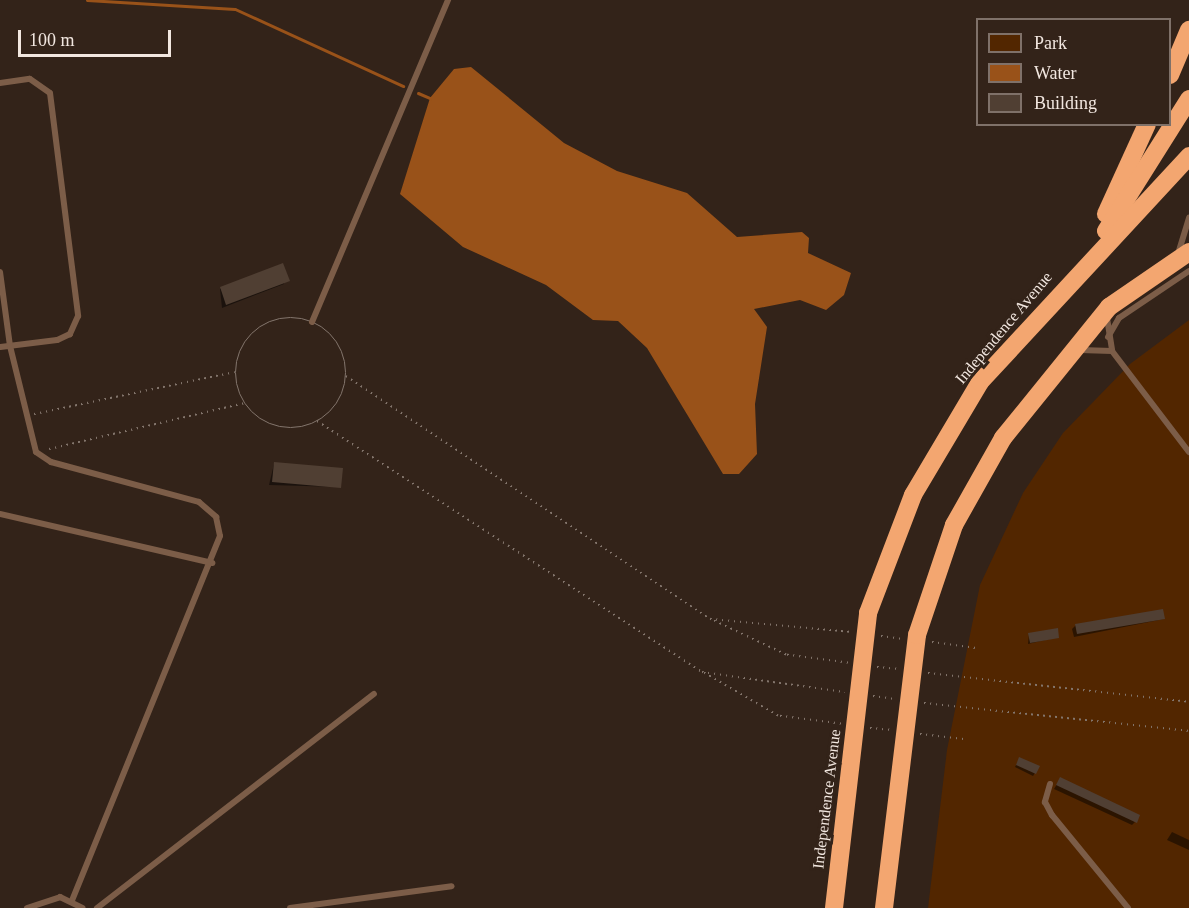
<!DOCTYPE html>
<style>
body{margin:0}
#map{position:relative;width:1189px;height:908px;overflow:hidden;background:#332319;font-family:"Times New Roman",serif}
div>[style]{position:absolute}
.green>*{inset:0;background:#522600}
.water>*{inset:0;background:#995219}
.shadow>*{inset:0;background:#0007}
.stream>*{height:3px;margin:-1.5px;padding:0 1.5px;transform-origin:1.5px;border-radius:1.5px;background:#995219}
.building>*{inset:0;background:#503f33}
.path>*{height:1.5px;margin-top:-0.75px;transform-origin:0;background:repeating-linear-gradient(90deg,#83756c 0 1.5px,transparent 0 6px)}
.path>.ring{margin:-0.75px;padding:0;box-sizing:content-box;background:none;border:1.5px solid #83756c;border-radius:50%}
.service>*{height:6px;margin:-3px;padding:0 3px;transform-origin:3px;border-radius:3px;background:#7c5d48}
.motorway>*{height:18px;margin:-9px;padding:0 9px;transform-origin:9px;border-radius:9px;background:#f3a670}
span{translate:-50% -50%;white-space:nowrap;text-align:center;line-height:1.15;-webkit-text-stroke:6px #332319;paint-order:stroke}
.street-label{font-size:16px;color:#f2e7e0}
.legend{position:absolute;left:976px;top:18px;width:195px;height:108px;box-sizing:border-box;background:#332319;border:2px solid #7f7169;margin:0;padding:8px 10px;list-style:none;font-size:18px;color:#f2e7e0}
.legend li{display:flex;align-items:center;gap:12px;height:30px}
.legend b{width:30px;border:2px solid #7f7169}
.scale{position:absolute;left:18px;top:30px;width:153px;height:27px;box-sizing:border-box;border:3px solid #f2e7e0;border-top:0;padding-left:8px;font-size:18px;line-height:21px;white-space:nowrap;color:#f2e7e0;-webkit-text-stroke:4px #332319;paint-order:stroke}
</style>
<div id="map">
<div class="green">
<div style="clip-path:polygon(1189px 320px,1189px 908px,928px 908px,947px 750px,980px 585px,1023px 493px,1063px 433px,1130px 364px)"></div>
</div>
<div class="water">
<div style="clip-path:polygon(471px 67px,564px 143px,617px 171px,687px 193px,737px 237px,802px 232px,809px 238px,808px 253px,851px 273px,844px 295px,826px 310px,800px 300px,754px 309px,767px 327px,755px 404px,757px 454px,739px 474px,723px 474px,647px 348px,618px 321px,593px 320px,546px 285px,463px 247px,400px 194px,430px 98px,454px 69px)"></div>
</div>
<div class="shadow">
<div style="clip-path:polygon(282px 265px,284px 284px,222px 308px,220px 289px)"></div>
<div style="clip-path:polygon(274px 464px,340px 487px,269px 485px)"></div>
<div style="clip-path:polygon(1164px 619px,1074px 637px,1072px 629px,1076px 625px)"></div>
<div style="clip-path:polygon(1029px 634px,1058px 637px,1028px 644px)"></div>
<div style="clip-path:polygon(1020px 758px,1035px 773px,1033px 776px,1015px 767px)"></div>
<div style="clip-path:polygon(1060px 779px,1135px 822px,1132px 825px,1054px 789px)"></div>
<div style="clip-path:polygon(1172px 832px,1189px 840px,1189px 850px,1167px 840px)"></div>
</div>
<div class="stream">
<div style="left:87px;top:0;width:148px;rotate:3.5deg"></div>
<div style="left:235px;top:9px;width:185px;rotate:24.6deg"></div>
<div style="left:418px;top:93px;width:13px;rotate:23deg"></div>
</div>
<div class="building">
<div style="clip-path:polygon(283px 263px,290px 281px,226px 305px,220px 287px)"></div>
<div style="clip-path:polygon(274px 462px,343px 468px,341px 488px,272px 482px)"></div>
<div style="clip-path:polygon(1163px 609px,1165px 619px,1077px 634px,1075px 624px)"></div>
<div style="clip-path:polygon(1058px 628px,1059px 638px,1030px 643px,1028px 633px)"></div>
<div style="clip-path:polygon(1019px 757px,1040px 766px,1036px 774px,1016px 765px)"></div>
<div style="clip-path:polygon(1060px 777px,1140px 815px,1137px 823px,1056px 785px)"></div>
</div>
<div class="path">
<div class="ring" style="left:236px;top:318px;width:108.5px;height:108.5px"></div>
<div style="left:346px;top:376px;width:438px;rotate:33.7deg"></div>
<div style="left:34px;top:414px;width:205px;rotate:-11.8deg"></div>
<div style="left:317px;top:421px;width:458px;rotate:33.1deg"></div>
<div style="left:49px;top:449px;width:201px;rotate:-13.2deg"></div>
<div style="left:881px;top:636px;width:22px;rotate:8deg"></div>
<div style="left:932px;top:642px;width:45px;rotate:7.6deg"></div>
<div style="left:848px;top:663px;width:63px;rotate:-172.6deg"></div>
<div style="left:786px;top:655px;width:84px;rotate:-154.7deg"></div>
<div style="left:710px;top:619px;width:143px;rotate:5.2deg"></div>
<div style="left:877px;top:667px;width:22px;rotate:5deg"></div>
<div style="left:928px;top:673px;width:263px;rotate:6.3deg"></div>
<div style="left:873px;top:696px;width:22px;rotate:8deg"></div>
<div style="left:924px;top:703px;width:266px;rotate:6deg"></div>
<div style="left:841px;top:724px;width:64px;rotate:-172.8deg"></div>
<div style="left:778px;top:716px;width:88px;rotate:-149.9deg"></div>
<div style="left:702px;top:672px;width:144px;rotate:8deg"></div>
<div style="left:870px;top:728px;width:22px;rotate:5deg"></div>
<div style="left:920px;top:734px;width:44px;rotate:6.5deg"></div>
</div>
<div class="service">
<div style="left:0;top:83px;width:30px;rotate:-8deg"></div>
<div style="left:30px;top:79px;width:24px;rotate:35deg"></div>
<div style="left:50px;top:93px;width:225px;rotate:82.8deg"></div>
<div style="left:78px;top:316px;width:20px;rotate:114deg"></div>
<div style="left:70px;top:334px;width:14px;rotate:155deg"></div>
<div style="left:57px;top:340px;width:57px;rotate:173deg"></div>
<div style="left:1178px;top:254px;width:38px;rotate:-73deg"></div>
<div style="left:0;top:272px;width:75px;rotate:82.3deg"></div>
<div style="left:10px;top:346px;width:109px;rotate:76.2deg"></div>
<div style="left:36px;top:452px;width:18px;rotate:34deg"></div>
<div style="left:51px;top:462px;width:153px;rotate:15.1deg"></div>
<div style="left:199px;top:502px;width:23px;rotate:41deg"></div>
<div style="left:216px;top:517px;width:19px;rotate:78deg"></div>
<div style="left:220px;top:536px;width:393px;rotate:112.1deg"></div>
<div style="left:1107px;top:318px;width:33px;rotate:81deg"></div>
<div style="left:1112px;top:351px;width:127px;rotate:52.7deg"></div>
<div style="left:312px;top:322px;width:350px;rotate:-67.1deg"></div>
<div style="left:1108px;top:337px;width:22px;rotate:-60deg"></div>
<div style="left:1119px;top:318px;width:84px;rotate:-33.9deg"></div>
<div style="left:1080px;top:350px;width:32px;rotate:2deg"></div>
<div style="left:0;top:514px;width:218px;rotate:13deg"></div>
<div style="left:1050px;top:784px;width:19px;rotate:106deg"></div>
<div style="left:1045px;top:802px;width:15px;rotate:62deg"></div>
<div style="left:1052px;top:815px;width:120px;rotate:50.7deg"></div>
<div style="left:27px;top:908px;width:35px;rotate:-18deg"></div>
<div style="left:60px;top:897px;width:25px;rotate:26deg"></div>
<div style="left:97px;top:908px;width:350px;rotate:-37.7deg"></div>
<div style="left:290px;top:908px;width:163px;rotate:-7.7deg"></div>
</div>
<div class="motorway">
<div style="left:1170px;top:75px;width:49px;rotate:-67.1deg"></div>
<div style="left:1106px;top:214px;width:99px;rotate:-65.5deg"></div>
<div style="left:1106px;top:231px;width:156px;rotate:-57.8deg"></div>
<div style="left:834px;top:908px;width:297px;rotate:-83.4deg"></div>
<div style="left:868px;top:613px;width:126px;rotate:-69.1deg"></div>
<div style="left:913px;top:495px;width:131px;rotate:-59.3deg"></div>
<div style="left:980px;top:382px;width:308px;rotate:-47.2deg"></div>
<div style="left:884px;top:908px;width:275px;rotate:-83.1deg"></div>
<div style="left:917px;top:635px;width:116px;rotate:-71.4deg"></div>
<div style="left:954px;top:525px;width:100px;rotate:-60.6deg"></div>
<div style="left:1003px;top:438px;width:169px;rotate:-51deg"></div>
<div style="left:1109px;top:307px;width:97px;rotate:-34.5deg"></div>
</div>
<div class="street-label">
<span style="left:1004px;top:328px;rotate:-50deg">Independence Avenue</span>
<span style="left:827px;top:799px;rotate:-83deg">Independence Avenue</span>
</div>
<ul class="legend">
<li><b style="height:16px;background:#522600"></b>Park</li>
<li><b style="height:16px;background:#995219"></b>Water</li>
<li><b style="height:16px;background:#503f33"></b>Building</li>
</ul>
<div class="scale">100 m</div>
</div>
